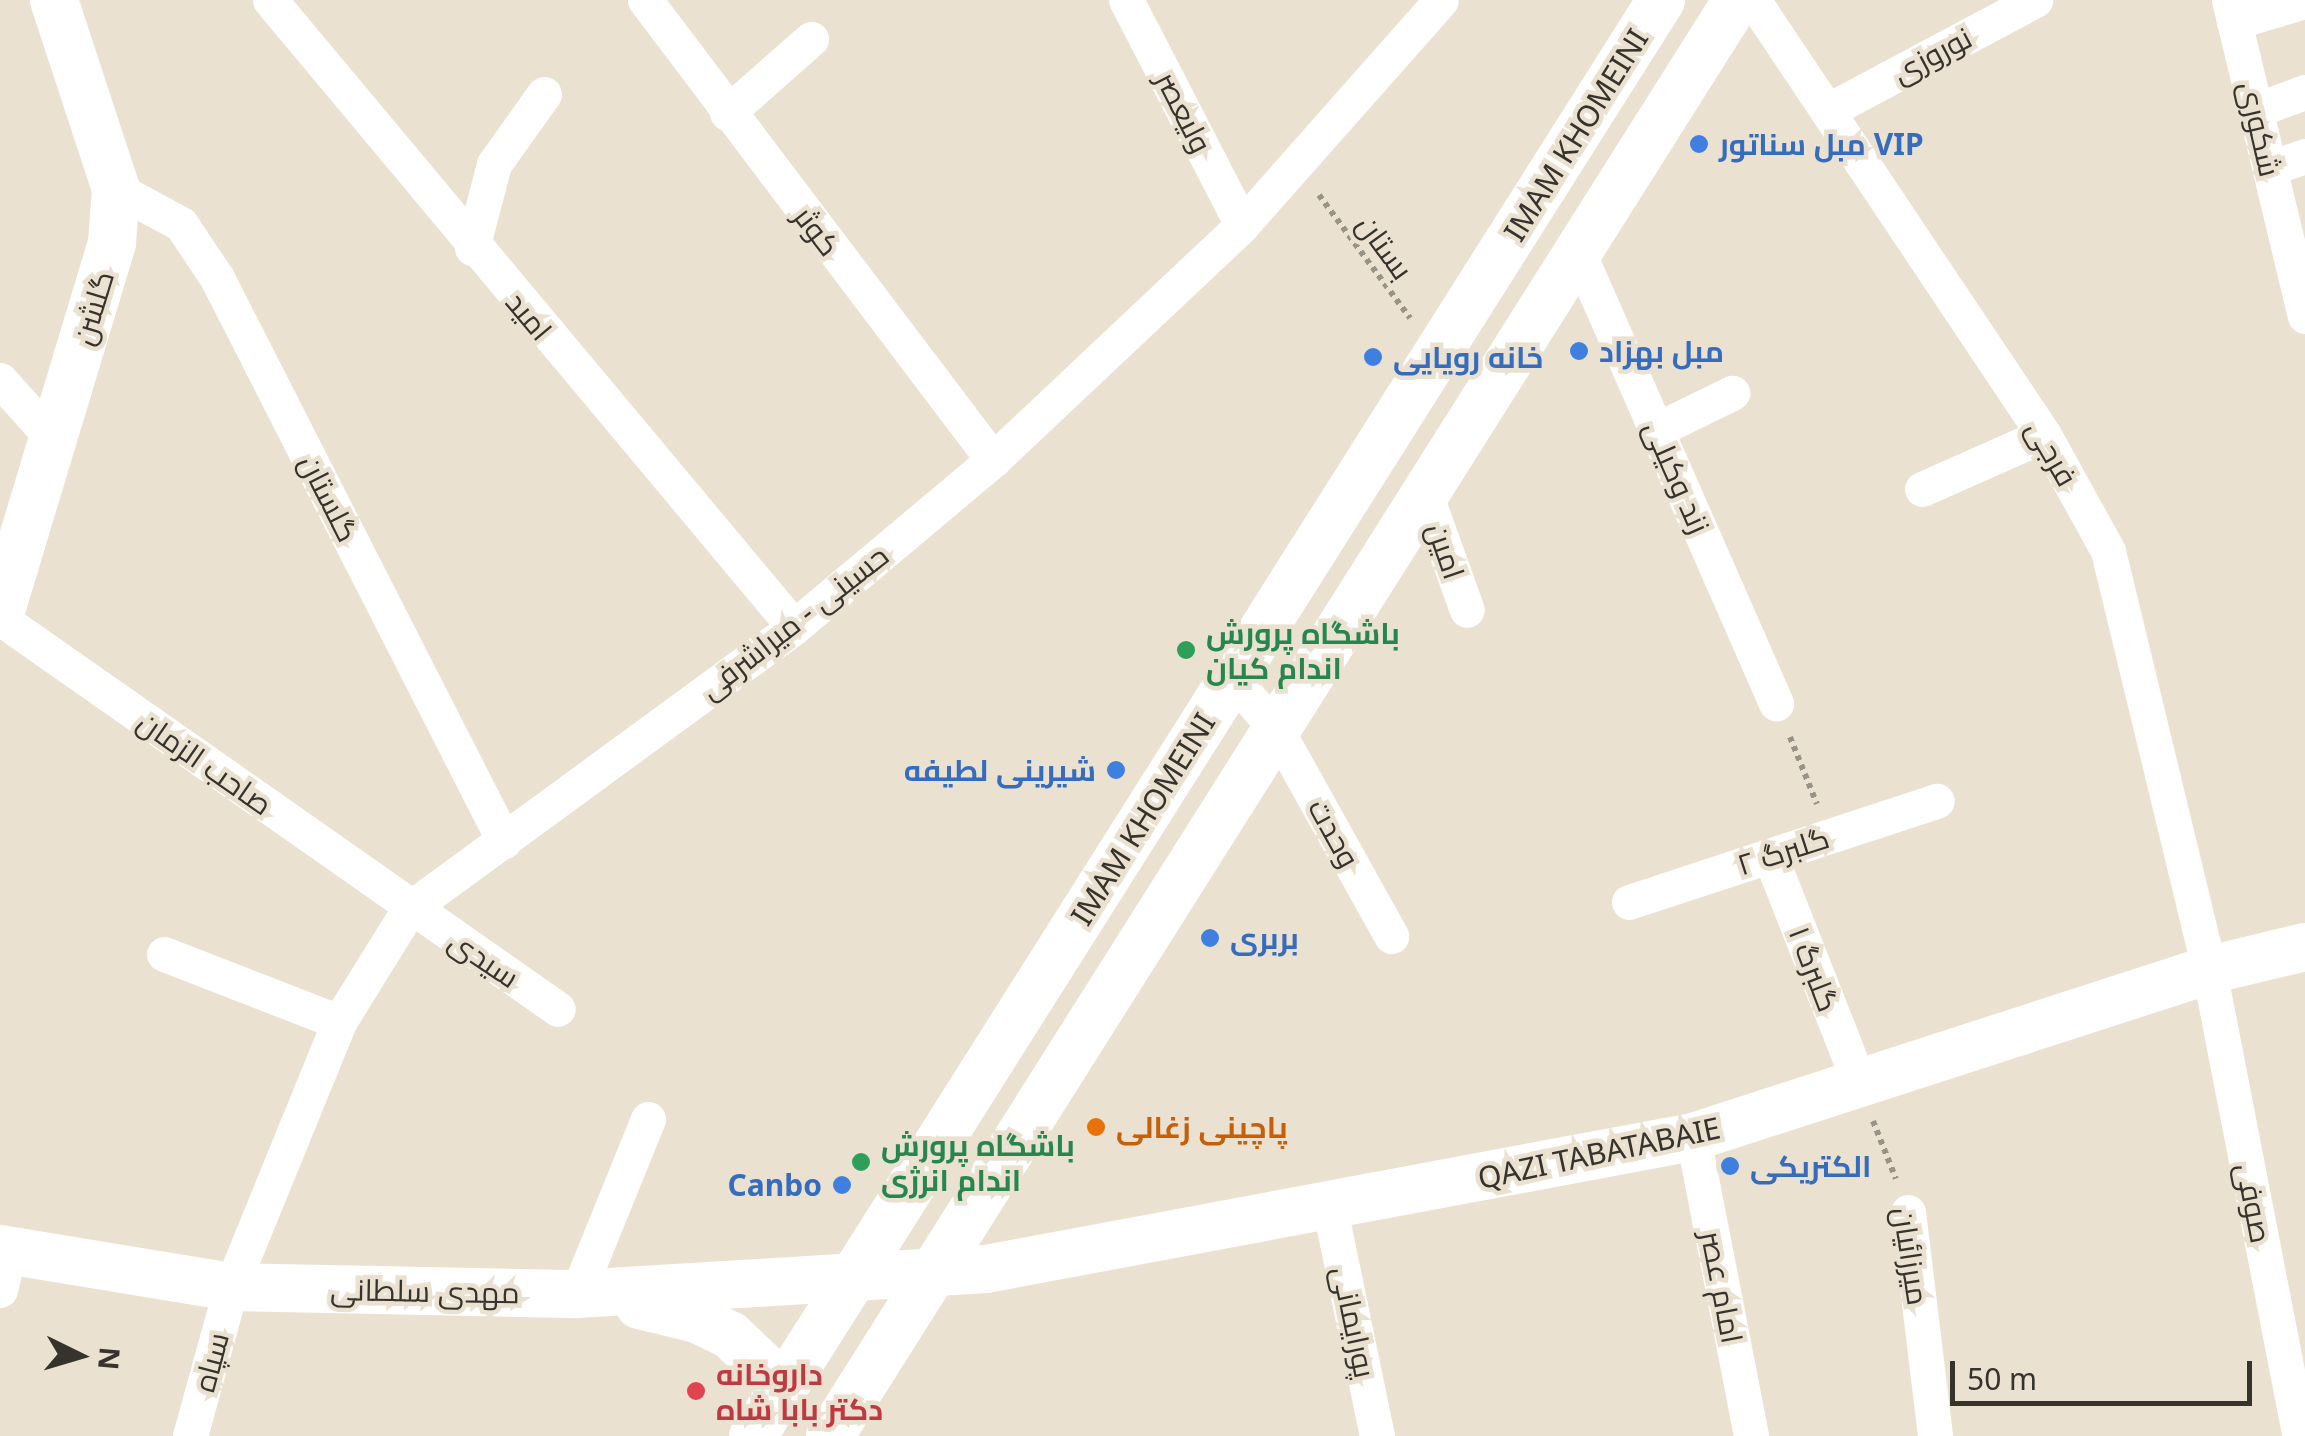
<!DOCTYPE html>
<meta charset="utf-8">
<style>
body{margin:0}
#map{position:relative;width:2305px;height:1436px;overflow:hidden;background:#eae1d1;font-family:"Noto Sans",Cairo,sans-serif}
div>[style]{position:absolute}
.path>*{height:6px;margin-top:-3px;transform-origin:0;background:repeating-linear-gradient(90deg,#999287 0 5px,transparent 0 10px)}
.street>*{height:35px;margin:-17.5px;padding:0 17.5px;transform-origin:17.5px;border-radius:17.5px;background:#fff}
.secondary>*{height:48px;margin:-24px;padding:0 24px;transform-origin:24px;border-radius:24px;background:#fff}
.dots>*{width:28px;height:28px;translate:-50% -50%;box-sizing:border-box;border:5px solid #eae1d1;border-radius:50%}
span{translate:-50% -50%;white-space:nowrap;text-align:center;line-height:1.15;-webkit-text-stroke:9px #eae1d1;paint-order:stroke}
.street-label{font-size:30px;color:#36322c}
.shop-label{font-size:30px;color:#366cbe;font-weight:700}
.left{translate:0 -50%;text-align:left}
.right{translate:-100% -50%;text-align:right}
.leisure-label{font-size:30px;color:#27864d;font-weight:700}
.food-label{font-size:30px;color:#c56008;font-weight:700}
.health-label{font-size:30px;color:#be3a42;font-weight:700}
.north{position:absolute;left:30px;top:1306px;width:100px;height:100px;-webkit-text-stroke:8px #eae1d1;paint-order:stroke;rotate:95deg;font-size:28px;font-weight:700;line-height:40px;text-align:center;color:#36322c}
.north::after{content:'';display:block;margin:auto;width:35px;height:45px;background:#36322c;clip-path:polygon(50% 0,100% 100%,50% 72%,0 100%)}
.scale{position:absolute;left:1950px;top:1361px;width:302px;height:45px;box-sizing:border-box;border:5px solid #36322c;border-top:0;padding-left:12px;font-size:30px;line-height:35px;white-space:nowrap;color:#36322c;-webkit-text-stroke:8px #eae1d1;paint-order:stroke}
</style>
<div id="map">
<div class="path">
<div style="left:1319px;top:195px;width:153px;rotate:53.5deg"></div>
<div style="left:1790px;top:737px;width:72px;rotate:68.1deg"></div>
<div style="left:1873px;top:1121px;width:62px;rotate:68.4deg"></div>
</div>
<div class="street">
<div style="left:270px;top:0;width:817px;rotate:50.11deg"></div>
<div style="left:645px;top:0;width:577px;rotate:52.89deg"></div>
<div style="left:1126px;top:0;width:253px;rotate:62.7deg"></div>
<div style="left:1753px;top:0;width:523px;rotate:56.22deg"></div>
<div style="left:2044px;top:435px;width:132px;rotate:61.1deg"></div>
<div style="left:2108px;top:551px;width:431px;rotate:76.4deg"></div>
<div style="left:2209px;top:970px;width:475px;rotate:79deg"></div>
<div style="left:2229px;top:0;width:325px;rotate:76.5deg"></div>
<div style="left:2234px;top:22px;width:74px;rotate:-16.5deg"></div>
<div style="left:1829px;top:110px;width:234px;rotate:-28.1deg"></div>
<div style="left:2256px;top:110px;width:52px;rotate:-20.2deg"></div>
<div style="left:727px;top:113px;width:112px;rotate:-41.4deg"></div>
<div style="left:2270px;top:168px;width:37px;rotate:-19deg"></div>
<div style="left:116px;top:189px;width:74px;rotate:28.3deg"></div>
<div style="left:181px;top:224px;width:65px;rotate:56.3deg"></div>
<div style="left:217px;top:278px;width:632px;rotate:62.99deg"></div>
<div style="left:472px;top:248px;width:87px;rotate:-75.3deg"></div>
<div style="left:494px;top:164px;width:86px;rotate:-54.5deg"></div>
<div style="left:1578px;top:252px;width:493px;rotate:66.3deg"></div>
<div style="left:0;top:380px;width:81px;rotate:48deg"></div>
<div style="left:1656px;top:430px;width:85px;rotate:-26deg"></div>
<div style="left:1922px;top:489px;width:133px;rotate:-23.9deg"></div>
<div style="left:1425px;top:493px;width:124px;rotate:70.3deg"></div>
<div style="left:0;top:618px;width:681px;rotate:35.02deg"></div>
<div style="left:1232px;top:678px;width:67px;rotate:49.2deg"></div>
<div style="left:1276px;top:729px;width:237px;rotate:60.9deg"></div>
<div style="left:1770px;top:856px;width:243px;rotate:68.5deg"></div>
<div style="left:1629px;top:902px;width:324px;rotate:-18.2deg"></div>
<div style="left:164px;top:954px;width:188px;rotate:21.2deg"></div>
<div style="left:1693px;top:1137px;width:305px;rotate:79deg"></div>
<div style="left:1330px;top:1209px;width:232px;rotate:78.3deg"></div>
<div style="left:1908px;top:1212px;width:226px;rotate:83.1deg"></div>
<div style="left:0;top:1290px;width:40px;rotate:-77deg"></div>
<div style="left:577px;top:1294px;width:189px;rotate:-67.9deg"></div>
<div style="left:190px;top:1436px;width:155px;rotate:-74.6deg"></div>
<div style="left:231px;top:1287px;width:286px;rotate:-67.8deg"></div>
<div style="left:339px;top:1022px;width:133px;rotate:-58.2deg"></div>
<div style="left:409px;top:909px;width:477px;rotate:-36.2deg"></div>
<div style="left:794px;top:627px;width:260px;rotate:-40deg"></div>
<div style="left:993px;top:460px;width:342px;rotate:-43.3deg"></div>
<div style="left:1242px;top:225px;width:300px;rotate:-48.5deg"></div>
</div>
<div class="secondary">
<div style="left:0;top:614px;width:388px;rotate:-73.2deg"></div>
<div style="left:112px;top:243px;width:54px;rotate:-85.8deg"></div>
<div style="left:116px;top:189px;width:199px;rotate:-108.2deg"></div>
<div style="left:0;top:1249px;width:234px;rotate:9.3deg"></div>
<div style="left:231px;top:1287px;width:346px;rotate:1.2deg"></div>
<div style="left:577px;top:1294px;width:410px;rotate:-3.5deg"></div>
<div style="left:986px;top:1269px;width:719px;rotate:-10.58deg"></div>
<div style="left:1693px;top:1137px;width:542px;rotate:-17.93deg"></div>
<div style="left:2209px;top:970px;width:99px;rotate:-13.5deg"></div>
<div style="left:639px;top:1305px;width:60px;rotate:13.6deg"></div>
<div style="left:697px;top:1319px;width:37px;rotate:26deg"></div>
<div style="left:730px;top:1335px;width:74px;rotate:43.4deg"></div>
<div style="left:753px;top:1436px;width:1699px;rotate:-57.69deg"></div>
<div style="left:830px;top:1436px;width:1698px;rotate:-57.72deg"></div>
</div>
<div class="dots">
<div style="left:1699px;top:144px;background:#3f7fe0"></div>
<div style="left:1579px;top:351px;background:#3f7fe0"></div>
<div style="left:1373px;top:357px;background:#3f7fe0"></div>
<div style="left:1186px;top:650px;background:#2e9e5b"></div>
<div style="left:1116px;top:770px;background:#3f7fe0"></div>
<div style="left:1210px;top:938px;background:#3f7fe0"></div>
<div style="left:1096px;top:1127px;background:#e8710a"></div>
<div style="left:861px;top:1162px;background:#2e9e5b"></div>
<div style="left:1730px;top:1166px;background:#3f7fe0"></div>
<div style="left:842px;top:1185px;background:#3f7fe0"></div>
<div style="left:696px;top:1391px;background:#e0444e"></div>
</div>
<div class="street-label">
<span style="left:1932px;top:55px;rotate:-28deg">نوروزی</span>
<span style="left:1184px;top:112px;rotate:63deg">ولیعصر</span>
<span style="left:2260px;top:129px;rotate:77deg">شکوری</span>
<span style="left:1576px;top:135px;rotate:-58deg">IMAM KHOMEINI</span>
<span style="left:817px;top:231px;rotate:52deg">کوثر</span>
<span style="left:1385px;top:247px;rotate:54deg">بستان</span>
<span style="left:93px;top:308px;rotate:-73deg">گلشن</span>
<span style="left:529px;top:316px;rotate:50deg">امید</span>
<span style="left:2052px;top:453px;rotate:60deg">فرجی</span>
<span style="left:1677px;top:477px;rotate:66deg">زند وکیلی</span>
<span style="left:329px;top:498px;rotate:63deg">گلستان</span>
<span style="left:1446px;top:551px;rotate:71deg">امین</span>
<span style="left:794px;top:622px;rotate:-38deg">حسینی - میراشرفی</span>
<span style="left:205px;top:763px;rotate:35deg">صاحب الزمان</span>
<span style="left:1143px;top:819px;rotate:-58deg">IMAM KHOMEINI</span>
<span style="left:1334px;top:833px;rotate:61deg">وحدت</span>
<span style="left:1783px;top:851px;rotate:-18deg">گلبرگ ۲</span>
<span style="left:484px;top:959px;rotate:34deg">سیدی</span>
<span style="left:1814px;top:969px;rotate:69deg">گلبرگ ۱</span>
<span style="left:1599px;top:1153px;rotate:-12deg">QAZI TABATABAIE</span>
<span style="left:2254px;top:1203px;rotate:79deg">صوفی</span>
<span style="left:1911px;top:1256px;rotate:81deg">میرزائیان</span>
<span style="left:1722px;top:1287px;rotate:79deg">امام عصر</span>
<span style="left:425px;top:1291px;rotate:1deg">مهدی سلطانی</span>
<span style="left:1354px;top:1322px;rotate:78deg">پورایمانی</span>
<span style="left:211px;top:1362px;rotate:-75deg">سپاه</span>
</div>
<div class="shop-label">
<span class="left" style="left:1719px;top:144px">مبل سناتور VIP</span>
<span class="left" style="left:1599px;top:351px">مبل بهزاد</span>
<span class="left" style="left:1393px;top:357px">خانه رویایی</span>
<span class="right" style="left:1096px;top:770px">شیرینی لطیفه</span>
<span class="left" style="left:1230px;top:938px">بربری</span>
<span class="left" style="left:1750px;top:1166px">الکتریکی</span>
<span class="right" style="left:822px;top:1185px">Canbo</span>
</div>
<div class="leisure-label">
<span class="left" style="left:1206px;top:650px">باشگاه پرورش<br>اندام کیان</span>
<span class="left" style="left:881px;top:1162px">باشگاه پرورش<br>اندام انرژی</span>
</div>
<div class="food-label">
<span class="left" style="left:1116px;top:1127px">پاچینی زغالی</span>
</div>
<div class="health-label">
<span class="left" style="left:716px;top:1391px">داروخانه<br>دکتر بابا شاه</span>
</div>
<div class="north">N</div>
<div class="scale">50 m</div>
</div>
